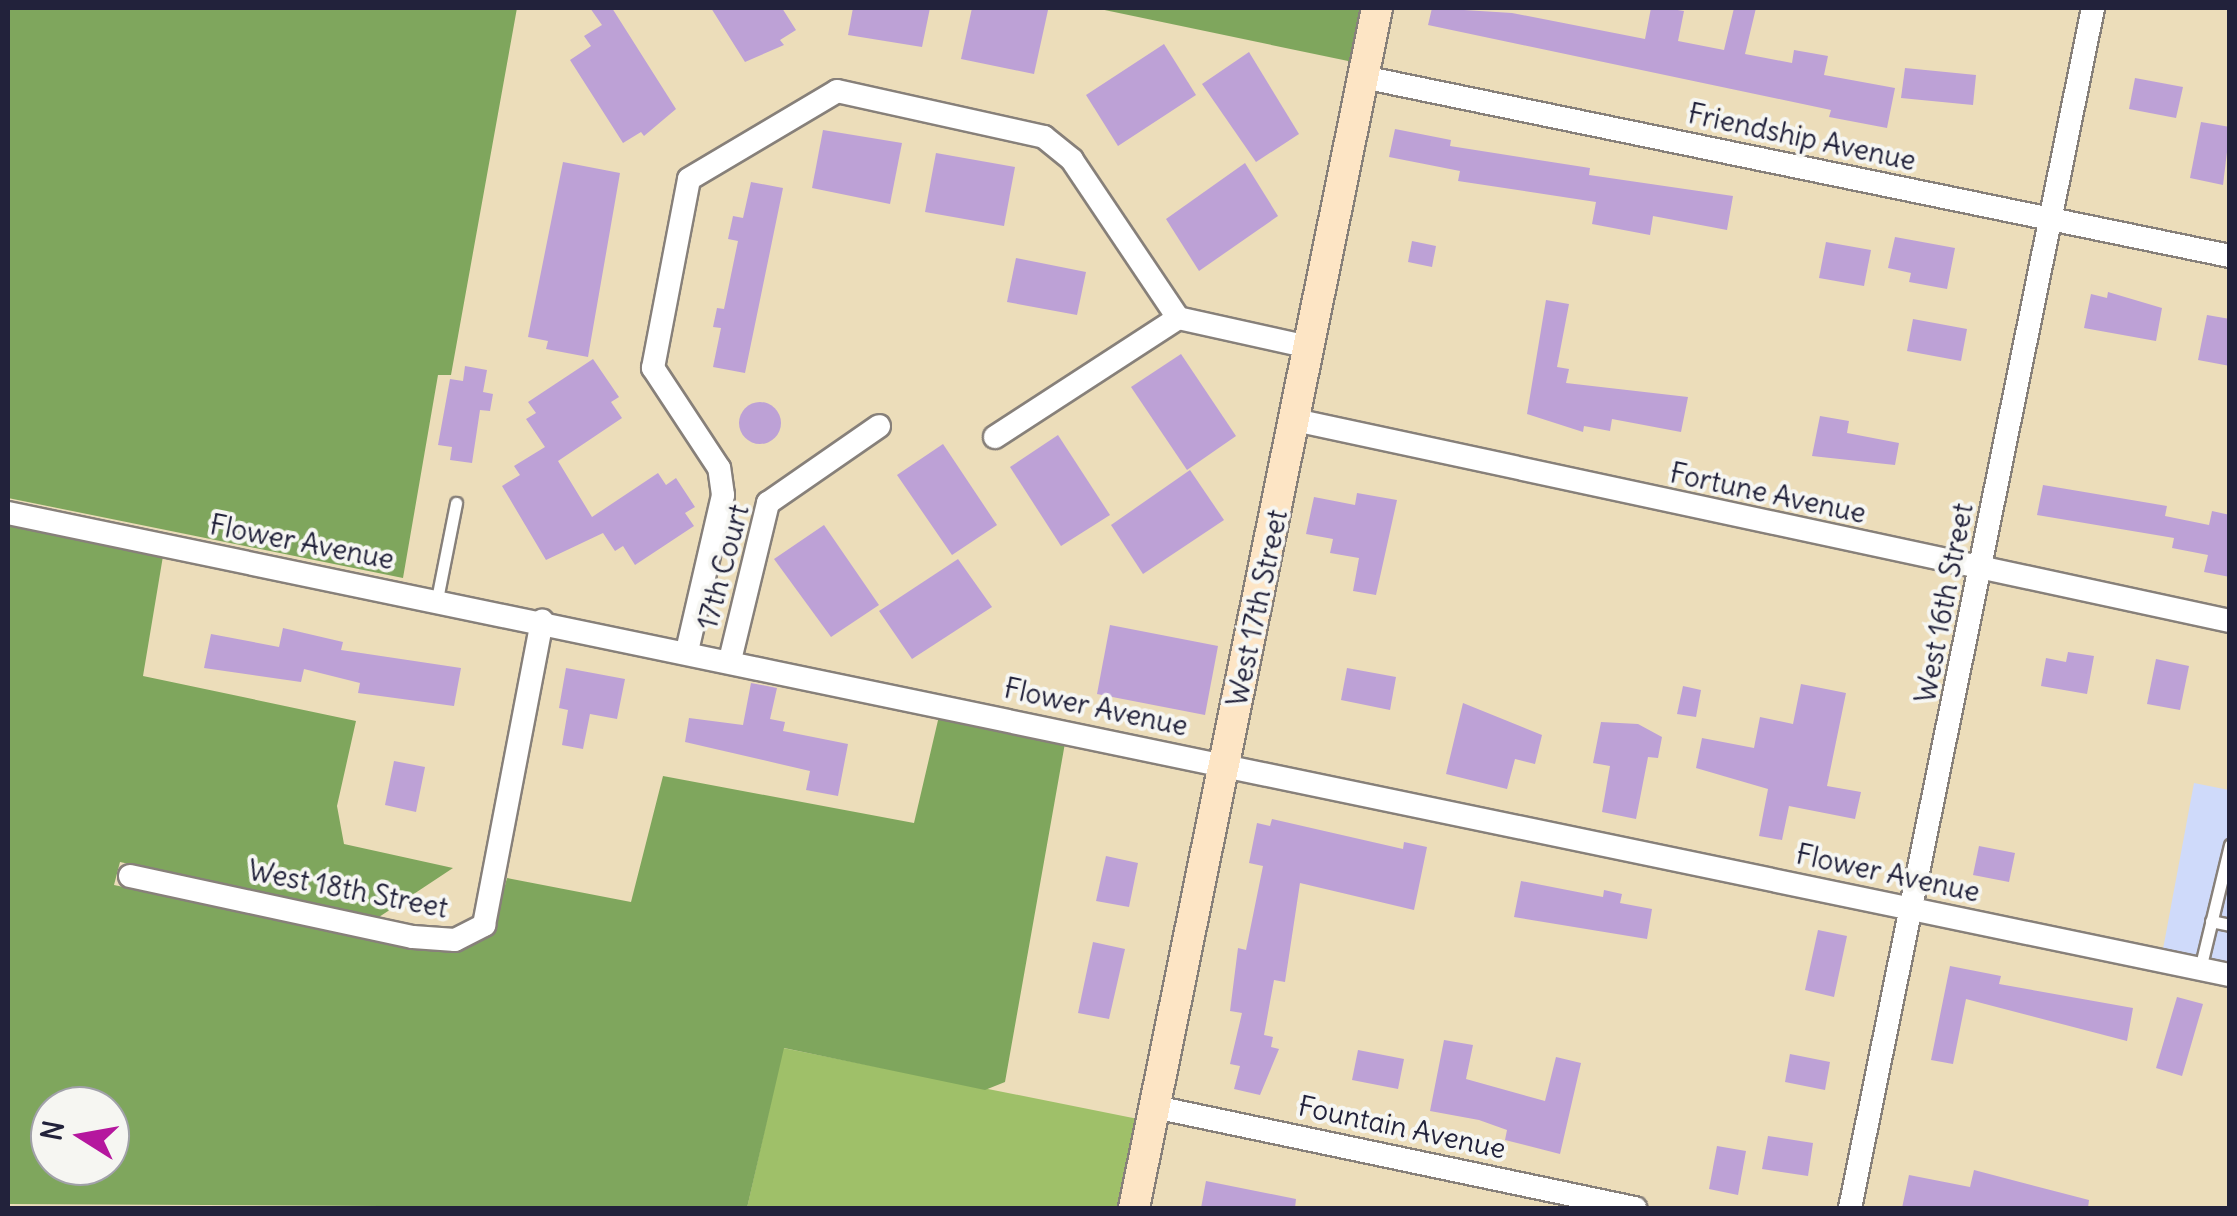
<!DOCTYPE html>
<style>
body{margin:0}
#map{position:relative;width:2237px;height:1216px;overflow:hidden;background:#ecddba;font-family:Delius,sans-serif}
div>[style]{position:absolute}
.built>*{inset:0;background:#cfdafa}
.green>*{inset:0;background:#9fc069}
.forest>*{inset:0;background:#7fa65d}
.building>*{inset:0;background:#bda1d6}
.round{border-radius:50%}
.roads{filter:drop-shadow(2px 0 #87807a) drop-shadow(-2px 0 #87807a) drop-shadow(0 2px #87807a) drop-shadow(0 -2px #87807a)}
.lane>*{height:11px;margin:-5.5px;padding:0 5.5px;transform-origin:5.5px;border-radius:5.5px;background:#fff}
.street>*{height:22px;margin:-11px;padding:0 11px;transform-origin:11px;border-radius:11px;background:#fff}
.secondary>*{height:30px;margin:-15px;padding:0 15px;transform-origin:15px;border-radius:15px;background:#fde5c5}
span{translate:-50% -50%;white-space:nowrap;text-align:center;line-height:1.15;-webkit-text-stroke:8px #f6f6f2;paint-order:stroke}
.street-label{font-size:28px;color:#22223b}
.frame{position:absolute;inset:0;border:10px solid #22223b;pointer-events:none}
.north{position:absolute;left:30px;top:1086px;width:100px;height:100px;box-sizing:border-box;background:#f6f6f2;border:2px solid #a1a1a9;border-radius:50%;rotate:281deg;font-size:28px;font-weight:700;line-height:40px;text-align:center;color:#22223b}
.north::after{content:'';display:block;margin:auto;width:35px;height:45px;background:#b5179e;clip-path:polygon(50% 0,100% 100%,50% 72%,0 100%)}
</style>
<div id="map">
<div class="built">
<div style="clip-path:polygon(2194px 783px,2229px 790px,2229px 964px,2163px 949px)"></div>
</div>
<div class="green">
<div style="clip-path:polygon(783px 1048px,1138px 1119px,1120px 1208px,747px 1208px)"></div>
</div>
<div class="forest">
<div style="clip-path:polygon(8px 8px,517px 8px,451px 375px,438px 375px,403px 578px,8px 498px)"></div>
<div style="clip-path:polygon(1095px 8px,1364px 8px,1353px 62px)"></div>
<div style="clip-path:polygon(evenodd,8px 525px,163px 556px,143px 676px,356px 721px,337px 806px,344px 844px,453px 868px,379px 917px,120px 862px,114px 885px,411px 948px,454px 952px,491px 936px,507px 878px,631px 902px,663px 776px,914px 823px,939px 716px,1065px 743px,1005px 1082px,985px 1090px,784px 1048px,747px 1208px,8px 1204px,8px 525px,50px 1106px,110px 1106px,110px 1166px,50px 1166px,50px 1106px)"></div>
</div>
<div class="building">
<div style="clip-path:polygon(590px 8px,612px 8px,676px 109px,644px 136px,641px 132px,623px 143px,570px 60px,591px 46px,584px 36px,602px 25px)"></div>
<div style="clip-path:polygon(711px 8px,782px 8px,796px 30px,780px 40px,784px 45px,745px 62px)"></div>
<div style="clip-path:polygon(853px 8px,930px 8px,922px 47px,848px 35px)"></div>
<div style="clip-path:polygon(972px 8px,1048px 10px,1034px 74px,961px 59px)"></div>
<div style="clip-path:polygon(1432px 8px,1512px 13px,1645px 39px,1651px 8px,1665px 8px,1684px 11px,1678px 41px,1724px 50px,1734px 8px,1756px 8px,1745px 54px,1792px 63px,1794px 50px,1828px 56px,1824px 75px,1895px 88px,1887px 128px,1829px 117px,1831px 110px,1428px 25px)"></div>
<div style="clip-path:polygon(1164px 44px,1196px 95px,1118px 146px,1086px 95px)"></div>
<div style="clip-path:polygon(1249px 52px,1299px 134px,1256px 162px,1202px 84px)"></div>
<div style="clip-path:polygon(1905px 68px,1976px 75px,1973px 105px,1901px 98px)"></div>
<div style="clip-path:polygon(2135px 78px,2183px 87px,2176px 118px,2129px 109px)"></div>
<div style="clip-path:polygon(2201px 122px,2230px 127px,2223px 185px,2190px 178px)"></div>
<div style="clip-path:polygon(1395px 129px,1451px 140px,1450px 146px,1590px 168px,1589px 175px,1733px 196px,1727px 230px,1653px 216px,1650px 235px,1592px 224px,1596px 202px,1458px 181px,1460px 171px,1389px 157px)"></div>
<div style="clip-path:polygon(823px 130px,902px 143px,890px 204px,812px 188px)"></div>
<div style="clip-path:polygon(936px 153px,1015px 167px,1004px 226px,925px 212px)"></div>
<div style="clip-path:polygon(563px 162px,620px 173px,588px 357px,546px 349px,548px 341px,528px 337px)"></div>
<div style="clip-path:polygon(1245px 163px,1278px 216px,1199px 271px,1166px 219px)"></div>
<div style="clip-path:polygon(751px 182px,783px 188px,745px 373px,713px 367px,721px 328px,713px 327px,717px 308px,724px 309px,738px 241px,728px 239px,733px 216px,743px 218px)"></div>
<div style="clip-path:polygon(1895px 237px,1955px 248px,1947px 289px,1909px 282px,1911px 273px,1888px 268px)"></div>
<div style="clip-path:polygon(1412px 241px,1436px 246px,1432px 267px,1408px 262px)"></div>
<div style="clip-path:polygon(1826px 242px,1871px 250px,1864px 286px,1819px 278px)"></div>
<div style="clip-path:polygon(1016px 258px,1086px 272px,1077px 315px,1007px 302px)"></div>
<div style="clip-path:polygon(2108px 292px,2162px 308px,2156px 341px,2084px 328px,2091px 294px,2107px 298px)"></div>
<div style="clip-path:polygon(1546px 300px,1569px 304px,1557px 367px,1569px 369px,1566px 383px,1688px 397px,1681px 432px,1612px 419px,1610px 431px,1584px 426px,1583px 432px,1527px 414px)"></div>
<div style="clip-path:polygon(2207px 315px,2230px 319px,2230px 366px,2198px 360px)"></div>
<div style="clip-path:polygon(1913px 319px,1967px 329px,1961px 361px,1907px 351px)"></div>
<div style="clip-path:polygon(1181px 354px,1236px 436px,1187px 470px,1131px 387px)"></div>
<div style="clip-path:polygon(593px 359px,619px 397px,611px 402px,622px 418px,558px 461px,592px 517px,658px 473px,666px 485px,676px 478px,695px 507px,685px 513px,694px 526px,635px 565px,623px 546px,615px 551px,603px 533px,546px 560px,502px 486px,520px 475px,514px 466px,545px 447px,526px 419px,536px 413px,528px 402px)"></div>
<div style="clip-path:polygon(465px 366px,487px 370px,483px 392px,493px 394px,490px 411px,480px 410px,472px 463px,450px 460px,452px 447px,438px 445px,450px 379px,463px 381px)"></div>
<div class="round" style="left:739px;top:402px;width:42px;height:42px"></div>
<div style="clip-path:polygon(1820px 416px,1849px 421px,1847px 433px,1899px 443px,1895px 465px,1812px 456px)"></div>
<div style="clip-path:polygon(1058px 435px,1110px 515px,1061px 546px,1010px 467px)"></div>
<div style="clip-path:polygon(943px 444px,997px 525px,952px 555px,897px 475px)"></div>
<div style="clip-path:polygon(1190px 470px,1224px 520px,1143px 574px,1111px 525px)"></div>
<div style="clip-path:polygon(2043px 485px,2167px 506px,2165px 516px,2209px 525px,2212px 511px,2230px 515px,2230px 577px,2204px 572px,2208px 555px,2172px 548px,2174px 538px,2037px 515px)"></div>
<div style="clip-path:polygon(1357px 493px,1397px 500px,1376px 595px,1353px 591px,1359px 558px,1330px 553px,1333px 539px,1306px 534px,1314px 497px,1355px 505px)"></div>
<div style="clip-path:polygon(824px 525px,879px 605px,831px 637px,774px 559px)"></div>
<div style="clip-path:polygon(958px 559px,992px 607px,912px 659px,879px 611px)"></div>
<div style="clip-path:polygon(1110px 625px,1218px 646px,1205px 715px,1097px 694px)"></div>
<div style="clip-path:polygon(283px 628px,343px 642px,341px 650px,461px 668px,454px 706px,358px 693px,360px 683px,304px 669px,301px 682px,204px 668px,211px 634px,279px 647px)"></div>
<div style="clip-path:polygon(2068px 652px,2094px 656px,2087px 694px,2041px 686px,2046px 658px,2066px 662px)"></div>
<div style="clip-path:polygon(2156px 659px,2189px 666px,2180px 710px,2147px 704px)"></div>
<div style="clip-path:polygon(566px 668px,625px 679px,617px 719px,590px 714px,583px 749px,562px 745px,568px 710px,559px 708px)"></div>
<div style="clip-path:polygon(1347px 668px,1396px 677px,1390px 710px,1341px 700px)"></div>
<div style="clip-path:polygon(751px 683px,777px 688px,770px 719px,785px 722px,783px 731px,848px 744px,838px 796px,806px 790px,810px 771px,685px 742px,689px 718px,743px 725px)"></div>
<div style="clip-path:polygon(1801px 684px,1846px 693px,1827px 786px,1861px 792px,1855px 819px,1789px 806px,1782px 840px,1759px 836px,1768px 789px,1696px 768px,1702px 738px,1754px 748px,1760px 717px,1793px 724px)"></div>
<div style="clip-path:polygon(1683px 686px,1701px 690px,1696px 717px,1677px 714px)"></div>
<div style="clip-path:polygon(1463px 703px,1542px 735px,1535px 764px,1515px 759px,1507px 789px,1446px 774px)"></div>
<div style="clip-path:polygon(1601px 722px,1638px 724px,1662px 737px,1658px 758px,1648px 757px,1636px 819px,1602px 812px,1610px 766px,1593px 763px)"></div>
<div style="clip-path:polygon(394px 761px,425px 767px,416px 812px,385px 805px)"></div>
<div style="clip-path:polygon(1272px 819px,1403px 849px,1404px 842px,1427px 847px,1414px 910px,1300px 883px,1285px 982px,1274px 980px,1264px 1035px,1273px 1037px,1271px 1047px,1279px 1049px,1260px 1095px,1234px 1089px,1240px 1066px,1230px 1064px,1242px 1013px,1230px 1011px,1238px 948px,1246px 950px,1263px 866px,1249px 863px,1257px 823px,1270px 826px)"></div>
<div style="clip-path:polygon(1979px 846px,2015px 853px,2009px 882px,1973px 875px)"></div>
<div style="clip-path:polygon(1106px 856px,1138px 863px,1129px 907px,1096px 901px)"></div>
<div style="clip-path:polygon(1521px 881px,1603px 897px,1604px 890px,1622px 894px,1620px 903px,1652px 909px,1647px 939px,1514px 917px)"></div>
<div style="clip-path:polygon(1818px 930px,1847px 936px,1834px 997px,1805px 990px)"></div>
<div style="clip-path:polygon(1093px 942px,1125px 949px,1109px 1019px,1078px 1013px)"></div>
<div style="clip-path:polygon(1950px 966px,2001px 976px,1999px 984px,2133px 1008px,2127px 1041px,1966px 999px,1953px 1064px,1931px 1060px)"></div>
<div style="clip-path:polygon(2177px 997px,2203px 1004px,2182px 1076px,2156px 1068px)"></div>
<div style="clip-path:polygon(1444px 1040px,1473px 1045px,1466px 1079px,1545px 1101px,1556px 1057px,1581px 1063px,1560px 1154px,1505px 1140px,1507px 1130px,1479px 1120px,1430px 1111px)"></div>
<div style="clip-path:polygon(1358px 1050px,1404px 1059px,1398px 1089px,1352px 1080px)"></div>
<div style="clip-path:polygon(1790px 1054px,1830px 1062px,1825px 1090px,1785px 1082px)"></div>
<div style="clip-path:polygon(1768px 1136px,1813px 1143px,1808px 1176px,1762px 1169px)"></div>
<div style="clip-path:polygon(1717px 1146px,1746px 1151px,1738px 1195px,1709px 1189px)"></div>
<div style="clip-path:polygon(1974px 1170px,2089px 1200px,2088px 1208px,1902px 1208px,1909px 1175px,1970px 1187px)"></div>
<div style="clip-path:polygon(1206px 1181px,1296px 1199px,1295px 1208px,1201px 1208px)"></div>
</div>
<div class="roads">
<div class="lane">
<div style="left:437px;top:599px;width:98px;rotate:-78.8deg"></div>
<div style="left:2211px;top:921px;width:19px;rotate:12deg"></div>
<div style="left:2200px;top:969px;width:128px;rotate:-76.4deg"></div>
</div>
<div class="street">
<div style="left:1363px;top:77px;width:885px;rotate:11.67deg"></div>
<div style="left:1295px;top:420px;width:956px;rotate:12.13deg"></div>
<div style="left:995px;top:437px;width:218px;rotate:-33deg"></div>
<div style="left:8px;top:513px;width:2270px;rotate:11.75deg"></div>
<div style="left:687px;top:651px;width:160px;rotate:-77deg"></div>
<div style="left:723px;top:495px;width:27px;rotate:-98deg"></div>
<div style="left:719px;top:468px;width:120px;rotate:-123.4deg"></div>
<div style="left:653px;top:368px;width:192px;rotate:-79.2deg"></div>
<div style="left:689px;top:179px;width:172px;rotate:-30.7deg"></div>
<div style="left:837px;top:91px;width:212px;rotate:12.5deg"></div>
<div style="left:1044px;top:137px;width:36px;rotate:39deg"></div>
<div style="left:1072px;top:160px;width:190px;rotate:56.1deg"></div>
<div style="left:1178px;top:318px;width:134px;rotate:12.5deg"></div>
<div style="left:730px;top:660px;width:162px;rotate:-76.4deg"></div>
<div style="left:768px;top:503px;width:135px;rotate:-34.7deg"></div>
<div style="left:130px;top:876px;width:289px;rotate:12.2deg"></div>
<div style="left:413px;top:937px;width:42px;rotate:4.1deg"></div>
<div style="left:455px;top:940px;width:33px;rotate:-27deg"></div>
<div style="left:484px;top:925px;width:310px;rotate:-79.2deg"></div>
<div style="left:1155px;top:1107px;width:491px;rotate:11.9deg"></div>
<div style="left:1850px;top:1208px;width:1224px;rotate:-78.55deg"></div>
</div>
<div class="secondary">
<div style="left:1134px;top:1208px;width:1224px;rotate:-78.55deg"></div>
</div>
</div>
<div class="street-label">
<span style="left:1802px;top:137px;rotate:12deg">Friendship Avenue</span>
<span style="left:1768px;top:493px;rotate:12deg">Fortune Avenue</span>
<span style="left:302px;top:542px;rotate:11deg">Flower Avenue</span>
<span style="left:723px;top:567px;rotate:-75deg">17th Court</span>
<span style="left:1944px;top:603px;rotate:-79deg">West 16th Street</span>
<span style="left:1257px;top:608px;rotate:-78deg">West 17th Street</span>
<span style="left:1096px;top:707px;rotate:12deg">Flower Avenue</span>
<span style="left:1888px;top:873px;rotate:12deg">Flower Avenue</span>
<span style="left:348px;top:889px;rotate:11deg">West 18th Street</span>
<span style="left:1402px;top:1127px;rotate:12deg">Fountain Avenue</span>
</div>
<div class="frame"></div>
<div class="north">N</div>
</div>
